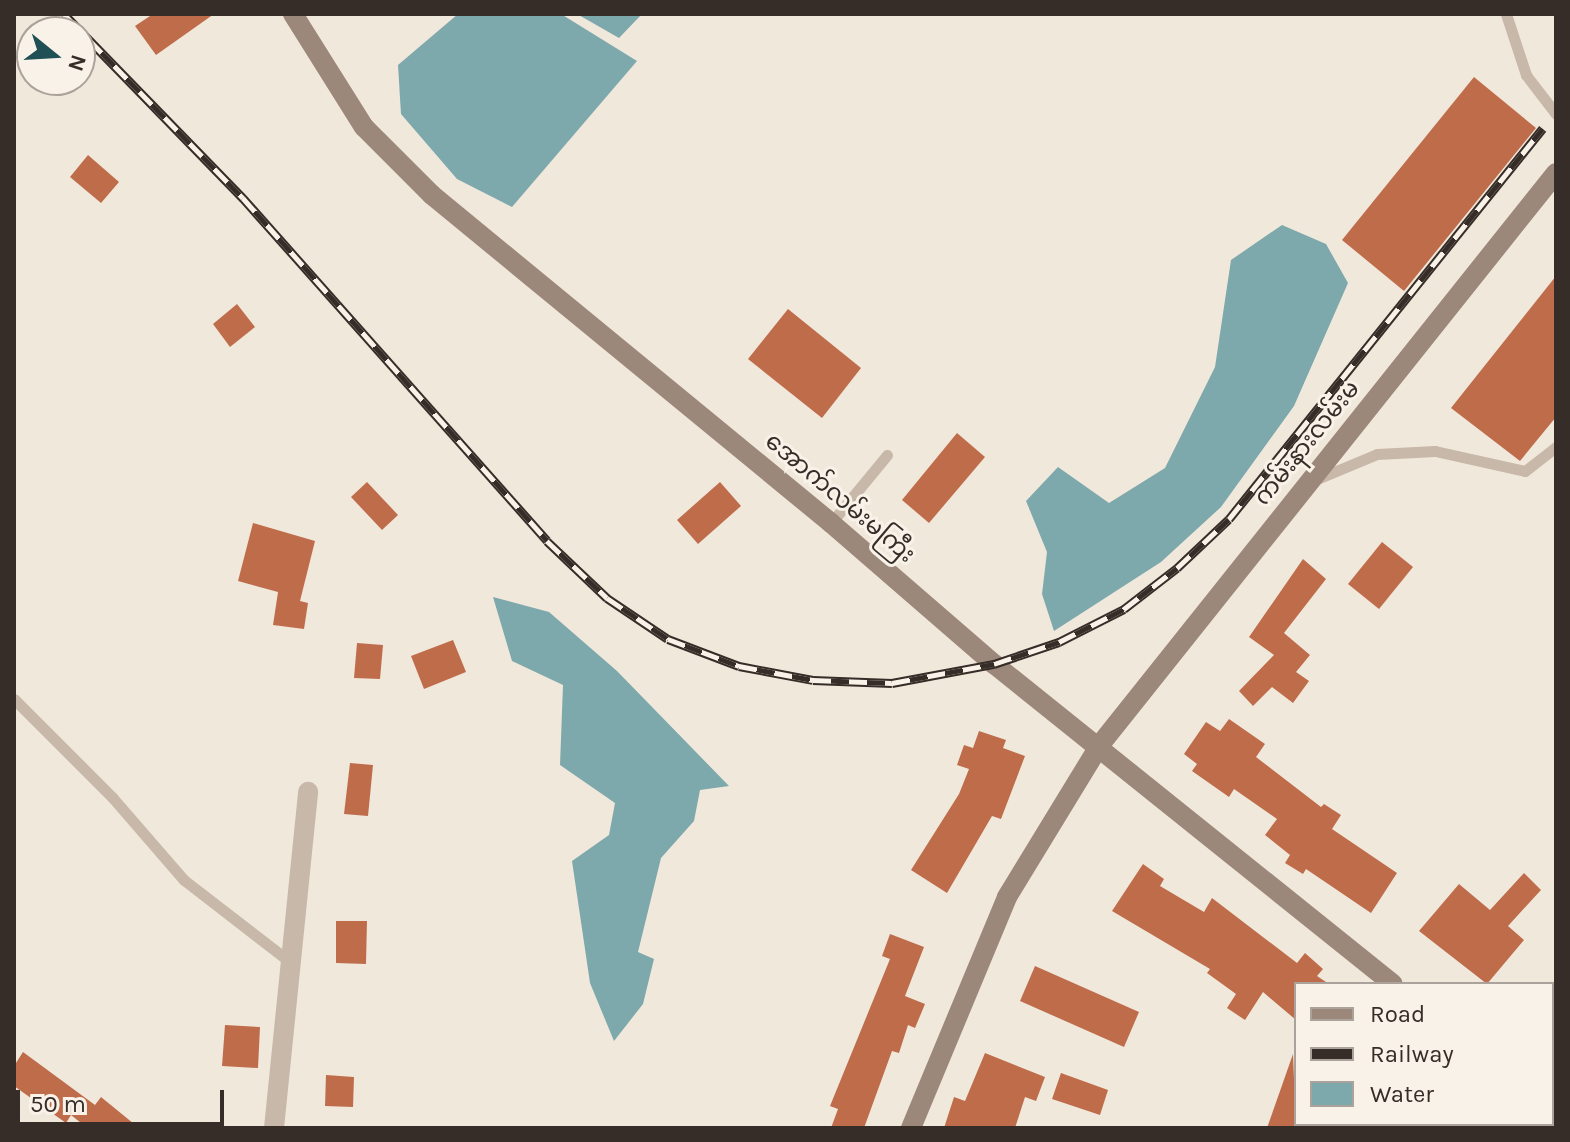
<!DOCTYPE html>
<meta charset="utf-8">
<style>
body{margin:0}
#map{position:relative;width:1570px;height:1142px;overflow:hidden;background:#f1e8dc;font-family:Karla,"Noto Sans Myanmar",sans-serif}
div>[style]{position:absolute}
.water>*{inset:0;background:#7da8ac}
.building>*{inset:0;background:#bf6c4b}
.service>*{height:11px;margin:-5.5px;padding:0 5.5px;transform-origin:5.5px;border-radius:5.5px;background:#c8b8a9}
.minor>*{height:20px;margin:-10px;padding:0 10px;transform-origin:10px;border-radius:10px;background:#c8b8a9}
.secondary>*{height:20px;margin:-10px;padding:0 10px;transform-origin:10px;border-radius:10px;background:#9c887a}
.rail>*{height:9px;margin-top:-4.5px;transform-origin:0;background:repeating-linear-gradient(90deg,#f9f2e8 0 18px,#362d28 0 36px);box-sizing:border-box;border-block:2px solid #362d28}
span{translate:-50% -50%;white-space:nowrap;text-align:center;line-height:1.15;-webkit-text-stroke:6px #f9f2e8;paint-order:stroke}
.street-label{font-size:24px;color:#362d28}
.frame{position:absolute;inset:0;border:16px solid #362d28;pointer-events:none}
.legend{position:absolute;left:1294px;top:982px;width:260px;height:144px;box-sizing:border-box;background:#f9f2e8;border:2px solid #aba39b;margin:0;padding:10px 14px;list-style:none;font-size:24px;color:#362d28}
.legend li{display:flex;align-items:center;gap:16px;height:40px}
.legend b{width:40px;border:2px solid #aba39b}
.north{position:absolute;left:16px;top:16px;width:80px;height:80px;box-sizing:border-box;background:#f9f2e8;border:2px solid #aba39b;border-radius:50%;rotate:108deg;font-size:22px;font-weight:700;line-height:32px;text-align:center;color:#362d28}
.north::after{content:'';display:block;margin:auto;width:28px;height:36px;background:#204f55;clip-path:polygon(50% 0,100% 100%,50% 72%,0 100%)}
.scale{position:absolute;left:16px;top:1090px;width:208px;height:36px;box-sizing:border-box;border:4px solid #362d28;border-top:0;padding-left:10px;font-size:24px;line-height:28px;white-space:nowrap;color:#362d28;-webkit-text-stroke:6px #f9f2e8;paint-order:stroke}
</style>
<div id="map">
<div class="water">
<div style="clip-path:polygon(458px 14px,561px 14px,637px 61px,512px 207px,457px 179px,401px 114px,398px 65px)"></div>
<div style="clip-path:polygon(577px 14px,642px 14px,619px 38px)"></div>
<div style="clip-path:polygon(1282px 225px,1326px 244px,1348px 283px,1294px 406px,1221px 507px,1161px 562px,1054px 631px,1042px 594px,1047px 552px,1026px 501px,1058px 467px,1109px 503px,1165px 468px,1215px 367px,1231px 260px)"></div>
<div style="clip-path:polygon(493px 597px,549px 612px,617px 671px,729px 786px,700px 790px,694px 821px,661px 858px,638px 952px,654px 959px,643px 1004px,614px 1041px,590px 983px,572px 861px,609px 835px,615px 803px,560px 765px,563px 685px,512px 661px)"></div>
</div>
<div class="building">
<div style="clip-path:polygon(153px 14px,214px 14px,156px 55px,135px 26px)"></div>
<div style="clip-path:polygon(1474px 77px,1536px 128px,1404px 291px,1342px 240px)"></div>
<div style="clip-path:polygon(88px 155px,119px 182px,101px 203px,70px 177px)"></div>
<div style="clip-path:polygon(1556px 276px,1556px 417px,1520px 461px,1451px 408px)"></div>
<div style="clip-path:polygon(237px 304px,255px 327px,230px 347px,213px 324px)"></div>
<div style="clip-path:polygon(788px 309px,861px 368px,822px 418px,748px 359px)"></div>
<div style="clip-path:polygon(957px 433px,985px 457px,929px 523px,902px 500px)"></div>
<div style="clip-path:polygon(367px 482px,398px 515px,382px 530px,351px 497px)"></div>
<div style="clip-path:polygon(720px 482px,741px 506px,698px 544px,677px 520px)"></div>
<div style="clip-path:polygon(253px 523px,315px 541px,300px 601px,308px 603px,304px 629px,273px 625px,278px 592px,238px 581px)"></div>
<div style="clip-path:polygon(1382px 542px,1413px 567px,1379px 609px,1348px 584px)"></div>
<div style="clip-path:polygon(1303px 559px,1326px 579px,1284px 633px,1310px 655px,1296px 672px,1309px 681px,1293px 703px,1272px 687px,1253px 706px,1239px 691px,1274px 655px,1249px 637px)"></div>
<div style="clip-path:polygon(453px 640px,466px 672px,424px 689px,411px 656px)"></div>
<div style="clip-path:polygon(357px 643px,383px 645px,380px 679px,354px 678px)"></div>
<div style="clip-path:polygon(1229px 719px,1265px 744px,1256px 757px,1321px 807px,1324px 804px,1341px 815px,1332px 829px,1397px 873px,1371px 913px,1306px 869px,1303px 874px,1285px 863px,1290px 855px,1265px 835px,1277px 819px,1234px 789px,1229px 797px,1192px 771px,1197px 764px,1184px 754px,1206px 722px,1220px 731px)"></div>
<div style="clip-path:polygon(979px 731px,1006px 740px,1003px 748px,1025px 756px,1001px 819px,992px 816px,947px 893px,911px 870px,959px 794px,969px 769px,957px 765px,964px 745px,973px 748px)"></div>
<div style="clip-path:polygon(350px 763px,373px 765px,368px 816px,344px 814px)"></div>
<div style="clip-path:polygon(1143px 864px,1164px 879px,1160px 886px,1204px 912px,1212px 898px,1297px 963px,1305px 953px,1323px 969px,1317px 976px,1329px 984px,1296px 984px,1296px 1020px,1263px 992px,1245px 1020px,1227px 1008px,1236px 994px,1207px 973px,1210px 969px,1112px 911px)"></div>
<div style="clip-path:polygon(1524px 873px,1541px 890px,1508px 926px,1524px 940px,1487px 984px,1419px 931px,1459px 884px,1490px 910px)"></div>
<div style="clip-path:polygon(336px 921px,367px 921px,366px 964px,336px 963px)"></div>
<div style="clip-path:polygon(890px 934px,924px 947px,905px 996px,925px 1004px,915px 1028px,908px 1025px,899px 1053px,892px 1051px,864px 1128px,831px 1128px,838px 1109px,830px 1106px,890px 959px,882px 956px)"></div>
<div style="clip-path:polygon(1035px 966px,1139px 1012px,1124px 1047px,1020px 1001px)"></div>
<div style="clip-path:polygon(225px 1025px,260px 1027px,258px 1068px,222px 1066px)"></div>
<div style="clip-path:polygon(23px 1052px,95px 1105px,101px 1097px,139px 1128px,77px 1128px,81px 1123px,71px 1115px,66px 1123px,14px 1086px,14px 1066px)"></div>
<div style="clip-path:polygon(985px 1053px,1045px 1077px,1036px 1101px,1025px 1097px,1015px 1128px,944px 1128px,954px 1097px,965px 1101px)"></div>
<div style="clip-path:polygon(1293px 1054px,1296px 1128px,1267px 1128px)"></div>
<div style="clip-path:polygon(1061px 1073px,1108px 1090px,1100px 1115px,1052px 1099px)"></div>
<div style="clip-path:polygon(326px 1075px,354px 1077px,353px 1107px,325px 1106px)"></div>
</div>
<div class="service">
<div style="left:1506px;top:14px;width:64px;rotate:71.8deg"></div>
<div style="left:1526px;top:75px;width:49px;rotate:52.4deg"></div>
<div style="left:1317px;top:479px;width:65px;rotate:-22.6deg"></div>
<div style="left:1377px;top:454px;width:58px;rotate:-3deg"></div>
<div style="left:1435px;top:451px;width:92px;rotate:12.5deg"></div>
<div style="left:1525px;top:471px;width:39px;rotate:-38deg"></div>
<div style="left:831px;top:523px;width:88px;rotate:-50.5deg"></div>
<div style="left:14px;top:699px;width:139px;rotate:45deg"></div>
<div style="left:112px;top:797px;width:110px;rotate:49.1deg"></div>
<div style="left:184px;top:880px;width:134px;rotate:37.7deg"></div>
</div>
<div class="minor">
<div style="left:1552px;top:1008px;width:4px;rotate:-27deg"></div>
<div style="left:274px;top:1128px;width:338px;rotate:-84.2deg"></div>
<div style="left:1362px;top:1128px;width:4px;rotate:-76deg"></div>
</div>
<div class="secondary">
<div style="left:293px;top:14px;width:133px;rotate:57.9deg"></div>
<div style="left:364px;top:127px;width:96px;rotate:45deg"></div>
<div style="left:432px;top:195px;width:517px;rotate:39.42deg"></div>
<div style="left:831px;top:523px;width:216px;rotate:40.9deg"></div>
<div style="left:994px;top:664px;width:511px;rotate:38.73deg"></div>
<div style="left:1552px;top:1109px;width:5px;rotate:37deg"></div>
<div style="left:911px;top:1128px;width:250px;rotate:-67.4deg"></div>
<div style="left:1007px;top:897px;width:177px;rotate:-58.6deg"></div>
<div style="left:1099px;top:746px;width:733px;rotate:-51.43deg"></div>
</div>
<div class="rail">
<div style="left:64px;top:14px;width:257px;rotate:45.8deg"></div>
<div style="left:243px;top:198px;width:458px;rotate:48.4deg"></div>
<div style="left:547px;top:541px;width:83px;rotate:43.5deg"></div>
<div style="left:607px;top:598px;width:73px;rotate:33.9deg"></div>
<div style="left:668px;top:639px;width:76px;rotate:20.8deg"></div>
<div style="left:739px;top:666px;width:75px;rotate:10.7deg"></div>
<div style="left:813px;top:680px;width:79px;rotate:2.2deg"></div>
<div style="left:892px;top:683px;width:104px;rotate:-10.6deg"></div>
<div style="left:994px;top:664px;width:69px;rotate:-18.7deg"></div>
<div style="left:1059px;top:642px;width:73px;rotate:-26.9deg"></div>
<div style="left:1124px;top:609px;width:67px;rotate:-37.7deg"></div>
<div style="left:1177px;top:568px;width:71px;rotate:-43.3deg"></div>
<div style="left:1229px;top:519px;width:501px;rotate:-51.23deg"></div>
</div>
<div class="street-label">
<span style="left:1307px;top:443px;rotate:-51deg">ကမ်းနားလမ်းမ</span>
<span style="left:840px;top:498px;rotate:40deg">အောက်လမ်းမကြီး</span>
</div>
<div class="frame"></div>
<ul class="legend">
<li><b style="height:10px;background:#9c887a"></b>Road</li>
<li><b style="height:10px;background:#362d28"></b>Railway</li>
<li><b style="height:22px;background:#7da8ac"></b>Water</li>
</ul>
<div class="north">N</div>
<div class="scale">50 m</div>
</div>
